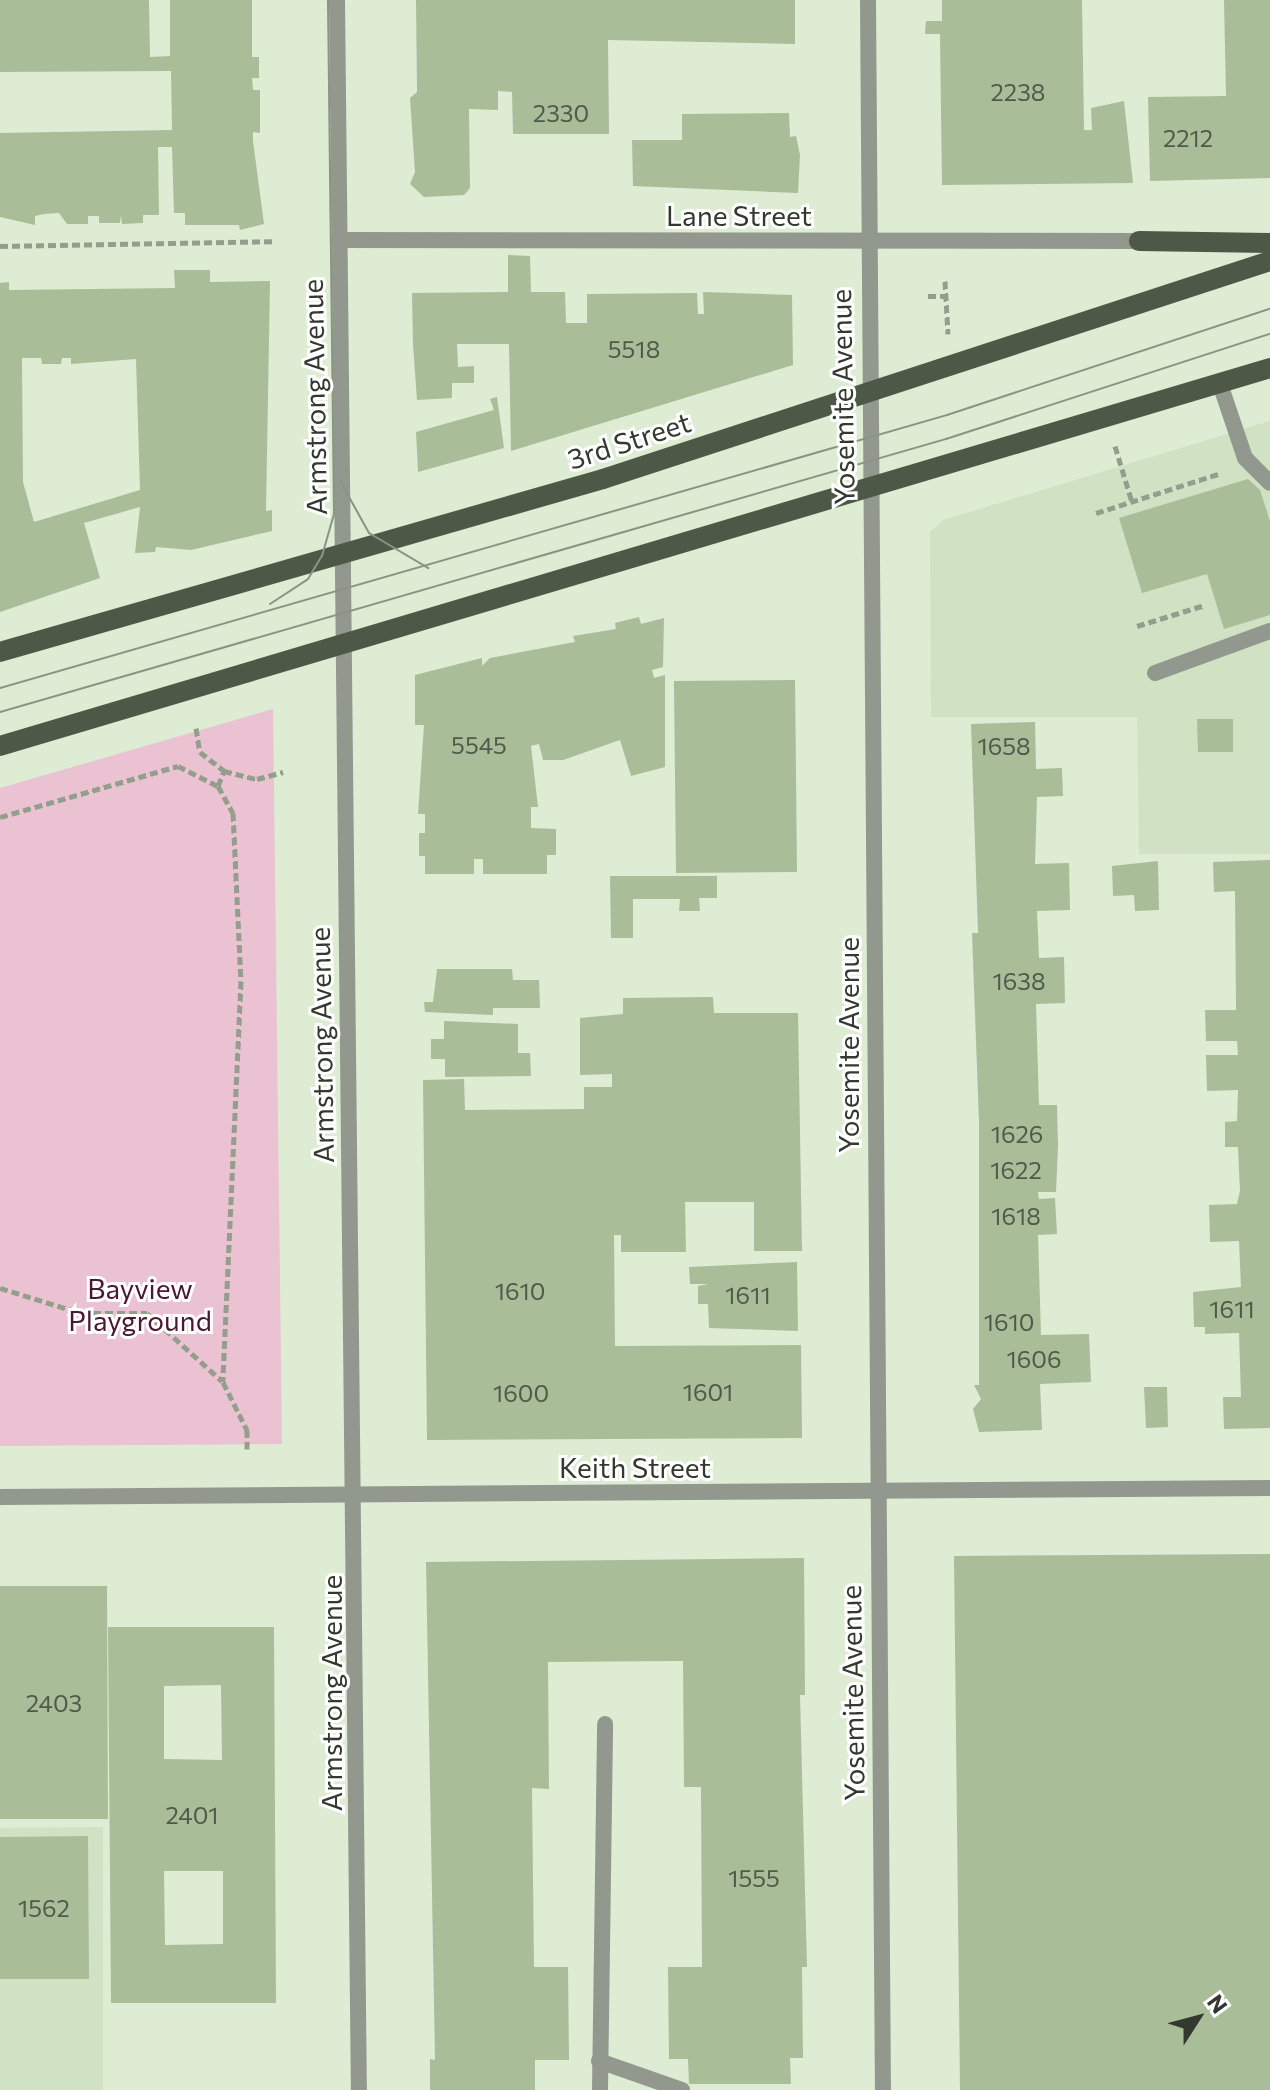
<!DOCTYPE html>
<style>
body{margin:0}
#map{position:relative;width:1270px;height:2090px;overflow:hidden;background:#ddecd3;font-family:Commissioner,sans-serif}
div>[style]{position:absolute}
.built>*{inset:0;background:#d0e2c3}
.green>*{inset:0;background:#eac2d1}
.building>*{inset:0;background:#a9bd99}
.path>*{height:5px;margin-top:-2.5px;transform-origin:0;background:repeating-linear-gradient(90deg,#939e8c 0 8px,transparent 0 12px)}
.service>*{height:16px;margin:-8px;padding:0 8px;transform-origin:8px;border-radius:8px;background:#92988e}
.minor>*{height:16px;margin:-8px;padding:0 8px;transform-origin:8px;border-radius:8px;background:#92988e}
.primary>*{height:20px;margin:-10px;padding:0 10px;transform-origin:10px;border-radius:10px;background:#4e5847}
.tram>*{height:2px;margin:-1px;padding:0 1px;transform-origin:1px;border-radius:1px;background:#899482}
span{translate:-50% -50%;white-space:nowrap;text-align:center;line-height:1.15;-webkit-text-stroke:6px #fff;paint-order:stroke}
.number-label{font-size:24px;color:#505a4a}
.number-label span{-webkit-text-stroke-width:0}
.street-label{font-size:28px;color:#33392f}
.park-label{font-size:28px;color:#4b1731}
.north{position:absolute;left:1158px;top:1978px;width:80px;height:80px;-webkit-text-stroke:6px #fff;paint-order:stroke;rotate:54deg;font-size:22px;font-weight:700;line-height:32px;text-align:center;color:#33392f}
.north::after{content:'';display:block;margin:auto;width:28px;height:36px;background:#33392f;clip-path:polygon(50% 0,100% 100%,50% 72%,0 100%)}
</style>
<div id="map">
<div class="built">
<div style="clip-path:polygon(1270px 421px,1270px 854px,1139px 854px,1137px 717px,931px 717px,930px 532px,943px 520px)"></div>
<div style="clip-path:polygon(103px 1827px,103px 2090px,0 2090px,0 1828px)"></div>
</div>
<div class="green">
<div style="clip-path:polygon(273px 709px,282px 1444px,0 1446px,0 788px)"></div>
</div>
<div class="building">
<div style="clip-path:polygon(0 0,149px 0,150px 57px,170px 56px,170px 0,252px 0,252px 57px,259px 57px,259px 78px,252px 78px,253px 90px,260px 90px,260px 133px,253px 132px,253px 141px,264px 224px,240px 230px,239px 225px,185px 225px,185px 213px,174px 213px,172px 147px,158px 147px,159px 215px,143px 215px,143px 223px,122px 224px,121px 215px,120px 223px,99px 223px,99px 216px,88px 216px,88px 224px,67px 224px,59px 213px,44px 214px,35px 216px,35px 225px,0 217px,0 133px,172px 130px,171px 71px,0 72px)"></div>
<div style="clip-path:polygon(416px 0,795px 0,795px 44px,608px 40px,609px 134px,513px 134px,512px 92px,498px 91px,498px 110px,469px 109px,470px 188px,464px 195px,424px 197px,410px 184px,415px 172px,410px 98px,417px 92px)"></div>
<div style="clip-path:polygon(942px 0,1082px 0,1084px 130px,1092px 130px,1091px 108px,1124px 101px,1133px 183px,942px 185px,940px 34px,925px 34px,926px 21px,942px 21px)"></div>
<div style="clip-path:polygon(1224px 0,1270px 0,1270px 178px,1150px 181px,1148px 97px,1226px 96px)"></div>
<div style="clip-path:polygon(789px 113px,790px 137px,796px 136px,800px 155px,798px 193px,633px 186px,632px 140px,682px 140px,682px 114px)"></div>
<div style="clip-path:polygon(508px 255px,530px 256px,531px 292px,565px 292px,566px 323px,587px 323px,587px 294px,697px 293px,698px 314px,704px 314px,703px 292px,792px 295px,793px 365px,511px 451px,509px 344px,457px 344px,458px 367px,474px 366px,474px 383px,452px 383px,452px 398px,417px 400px,413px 345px,412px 293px,508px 292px)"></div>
<div style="clip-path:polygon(evenodd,174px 270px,210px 270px,210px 282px,270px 281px,266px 511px,272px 510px,272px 531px,191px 550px,156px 547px,155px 552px,135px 553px,140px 507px,84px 523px,100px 578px,0 612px,0 283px,9px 282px,9px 290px,175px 288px,174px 270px,22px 358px,41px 358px,42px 364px,61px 364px,62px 358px,71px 358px,71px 364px,136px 359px,140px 490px,34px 522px,23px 482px,22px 358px)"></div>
<div style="clip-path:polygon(497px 397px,504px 448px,418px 472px,416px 432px,494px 410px,490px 399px)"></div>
<div style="clip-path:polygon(1248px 479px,1260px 490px,1270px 521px,1270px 615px,1224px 629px,1207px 574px,1142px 593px,1119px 518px)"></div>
<div style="clip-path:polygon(639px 617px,641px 624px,664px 618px,663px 667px,652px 670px,654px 678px,665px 675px,665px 767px,631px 776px,620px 740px,563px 760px,543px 760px,539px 744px,531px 746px,538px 807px,531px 807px,531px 828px,556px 829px,556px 855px,547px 855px,547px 874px,483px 874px,483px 859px,474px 859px,474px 874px,425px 874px,425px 856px,419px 856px,419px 833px,425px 833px,425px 814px,418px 814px,424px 725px,415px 725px,415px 675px,482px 658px,482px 666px,490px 658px,575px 642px,573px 636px,616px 629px,615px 623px)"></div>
<div style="clip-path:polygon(795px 680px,797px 872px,676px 873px,674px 681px)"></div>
<div style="clip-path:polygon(1197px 719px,1233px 719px,1233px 752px,1198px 752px)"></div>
<div style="clip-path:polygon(1035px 722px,1036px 769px,1062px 768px,1063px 796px,1037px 797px,1035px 864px,1069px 863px,1070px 910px,1037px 911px,1039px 958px,1064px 957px,1065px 1003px,1036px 1004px,1039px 1105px,1057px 1105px,1058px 1145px,1056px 1192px,1038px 1192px,1039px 1199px,1055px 1198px,1057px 1234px,1038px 1235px,1041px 1335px,1089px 1334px,1091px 1382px,1040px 1384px,1042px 1430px,979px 1432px,973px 1409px,981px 1399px,974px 1385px,979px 1385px,979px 1122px,972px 933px,978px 933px,971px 724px)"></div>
<div style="clip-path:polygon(1270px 860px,1270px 1428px,1224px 1429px,1223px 1397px,1241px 1397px,1239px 1333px,1205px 1334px,1205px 1327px,1194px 1327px,1193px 1292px,1241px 1287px,1239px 1241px,1210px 1242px,1209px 1205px,1237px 1204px,1240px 1191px,1238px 1147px,1225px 1147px,1225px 1122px,1237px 1121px,1238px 1090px,1207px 1091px,1206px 1055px,1238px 1055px,1237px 1041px,1206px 1041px,1205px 1010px,1236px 1010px,1236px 1004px,1235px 891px,1214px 892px,1213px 862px)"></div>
<div style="clip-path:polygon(1158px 861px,1159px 910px,1135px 911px,1134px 895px,1113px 896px,1112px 866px)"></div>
<div style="clip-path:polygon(610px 876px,717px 876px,717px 898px,699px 898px,700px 911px,679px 911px,680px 899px,633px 899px,633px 938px,611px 938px)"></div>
<div style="clip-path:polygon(437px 969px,512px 969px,513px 980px,539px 980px,540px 1008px,493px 1008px,493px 1015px,425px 1012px,424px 1002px,433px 1002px)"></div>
<div style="clip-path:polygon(713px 997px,714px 1013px,798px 1013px,802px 1251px,754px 1251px,754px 1202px,685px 1202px,686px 1252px,621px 1252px,621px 1235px,614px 1235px,615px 1346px,801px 1345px,802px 1438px,427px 1440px,423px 1080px,464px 1079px,465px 1110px,584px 1109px,584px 1087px,612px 1087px,612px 1074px,580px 1075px,580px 1018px,623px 1014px,623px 998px)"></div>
<div style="clip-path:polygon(444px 1021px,518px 1024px,518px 1053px,530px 1053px,531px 1076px,445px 1077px,445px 1059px,431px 1059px,431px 1039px,444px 1039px)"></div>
<div style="clip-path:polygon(797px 1262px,798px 1331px,709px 1328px,708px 1304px,698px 1304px,698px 1286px,708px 1284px,690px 1284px,689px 1267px)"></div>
<div style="clip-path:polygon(1144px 1387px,1167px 1387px,1168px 1427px,1146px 1428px)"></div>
<div style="clip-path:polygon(1270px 1554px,1270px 2090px,960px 2090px,954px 1556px)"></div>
<div style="clip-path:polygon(804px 1558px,805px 1695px,800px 1695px,807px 1967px,802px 1967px,803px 2058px,790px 2058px,791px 2084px,689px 2084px,688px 2059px,669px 2059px,668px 1967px,702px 1967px,701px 1787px,684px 1787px,683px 1661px,548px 1662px,549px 1789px,532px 1788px,534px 1967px,568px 1967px,569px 2060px,535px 2060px,535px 2090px,430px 2090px,430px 2059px,435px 2060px,426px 1562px)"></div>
<div style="clip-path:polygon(0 1586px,107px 1586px,108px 1819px,0 1819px)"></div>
<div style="clip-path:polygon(evenodd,108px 1627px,274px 1627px,276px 2003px,111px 2003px,108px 1627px,221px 1685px,222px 1760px,164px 1759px,164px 1686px,221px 1685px,108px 1627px,164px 1871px,223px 1871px,223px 1944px,165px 1945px,164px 1871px)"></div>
<div style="clip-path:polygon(88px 1836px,89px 1979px,0 1979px,0 1837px)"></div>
</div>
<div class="path">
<div style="left:0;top:246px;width:276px;rotate:-1deg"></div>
<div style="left:945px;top:281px;width:53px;rotate:86.8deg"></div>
<div style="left:928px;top:296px;width:18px"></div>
<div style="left:1115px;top:446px;width:59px;rotate:73.1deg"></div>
<div style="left:1096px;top:513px;width:131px;rotate:-17.7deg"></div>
<div style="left:1137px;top:626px;width:71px;rotate:-17.2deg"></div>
<div style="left:196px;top:728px;width:24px;rotate:81deg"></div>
<div style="left:200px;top:752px;width:31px;rotate:38deg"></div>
<div style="left:224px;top:771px;width:34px;rotate:14deg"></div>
<div style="left:257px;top:779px;width:27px;rotate:-15deg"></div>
<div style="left:218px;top:786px;width:16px;rotate:-68deg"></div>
<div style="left:0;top:817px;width:185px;rotate:-16deg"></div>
<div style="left:178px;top:766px;width:45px;rotate:26.6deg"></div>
<div style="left:218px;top:786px;width:31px;rotate:61deg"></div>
<div style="left:233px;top:813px;width:168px;rotate:87.3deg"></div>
<div style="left:241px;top:981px;width:401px;rotate:92.6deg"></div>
<div style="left:223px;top:1382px;width:54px;rotate:63.4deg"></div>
<div style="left:247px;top:1430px;width:19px;rotate:90deg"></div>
<div style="left:0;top:1288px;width:85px;rotate:17.2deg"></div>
<div style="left:81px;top:1313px;width:66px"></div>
<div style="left:147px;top:1313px;width:101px;rotate:42.2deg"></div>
</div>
<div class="service">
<div style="left:1220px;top:384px;width:78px;rotate:71.3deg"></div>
<div style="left:1245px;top:458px;width:35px;rotate:45deg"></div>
<div style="left:1155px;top:673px;width:122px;rotate:-20.1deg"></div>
<div style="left:599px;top:2061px;width:88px;rotate:19.3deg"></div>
<div style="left:600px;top:2090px;width:366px;rotate:-89.2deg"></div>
</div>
<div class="minor">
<div style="left:337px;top:0;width:2090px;rotate:89.4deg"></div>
<div style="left:868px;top:0;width:2090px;rotate:89.59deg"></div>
<div style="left:339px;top:240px;width:800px;rotate:0.07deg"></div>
<div style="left:0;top:1497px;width:1270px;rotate:-0.41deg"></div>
</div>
<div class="primary">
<div style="left:1139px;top:241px;width:131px;rotate:0.9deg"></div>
<div style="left:0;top:652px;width:627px;rotate:-16.01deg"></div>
<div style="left:603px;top:479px;width:702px;rotate:-18.1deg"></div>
<div style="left:0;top:746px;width:1325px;rotate:-16.57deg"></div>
</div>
<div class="tram">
<div style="left:339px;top:479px;width:62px;rotate:60.9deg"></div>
<div style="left:369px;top:533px;width:69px;rotate:30.7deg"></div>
<div style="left:270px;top:604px;width:45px;rotate:-33.3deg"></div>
<div style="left:308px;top:579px;width:27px;rotate:-59deg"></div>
<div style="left:322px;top:556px;width:44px;rotate:-74.1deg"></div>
<div style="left:334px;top:514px;width:514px;rotate:-90.67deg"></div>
<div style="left:0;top:688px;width:986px;rotate:-16.08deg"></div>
<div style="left:947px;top:415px;width:340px;rotate:-18.2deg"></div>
<div style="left:0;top:712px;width:985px;rotate:-16.1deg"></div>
<div style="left:946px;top:439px;width:341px;rotate:-18deg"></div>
</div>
<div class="number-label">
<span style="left:1018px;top:92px">2238</span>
<span style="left:561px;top:113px">2330</span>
<span style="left:1188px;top:138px">2212</span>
<span style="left:634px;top:349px">5518</span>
<span style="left:479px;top:745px">5545</span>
<span style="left:1004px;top:746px">1658</span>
<span style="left:1019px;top:981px">1638</span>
<span style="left:1017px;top:1134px">1626</span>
<span style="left:1016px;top:1170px">1622</span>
<span style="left:1016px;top:1216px">1618</span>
<span style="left:520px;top:1291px">1610</span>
<span style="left:748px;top:1295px">1611</span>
<span style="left:1232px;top:1309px">1611</span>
<span style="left:1009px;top:1322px">1610</span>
<span style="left:1034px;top:1359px">1606</span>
<span style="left:708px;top:1392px">1601</span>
<span style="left:521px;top:1393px">1600</span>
<span style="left:54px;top:1703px">2403</span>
<span style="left:192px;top:1815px">2401</span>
<span style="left:754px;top:1878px">1555</span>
<span style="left:44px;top:1908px">1562</span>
</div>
<div class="street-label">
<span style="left:739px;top:215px">Lane Street</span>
<span style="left:314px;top:397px;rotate:-91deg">Armstrong Avenue</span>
<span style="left:842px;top:397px;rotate:-91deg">Yosemite Avenue</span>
<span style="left:629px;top:440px;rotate:-18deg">3rd Street</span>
<span style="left:321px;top:1045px;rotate:-91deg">Armstrong Avenue</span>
<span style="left:848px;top:1045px;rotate:-90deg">Yosemite Avenue</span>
<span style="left:635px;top:1467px">Keith Street</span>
<span style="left:331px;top:1693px;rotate:-90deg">Armstrong Avenue</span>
<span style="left:852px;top:1693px;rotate:-91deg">Yosemite Avenue</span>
</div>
<div class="park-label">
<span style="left:140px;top:1304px">Bayview<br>Playground</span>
</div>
<div class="north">N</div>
</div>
